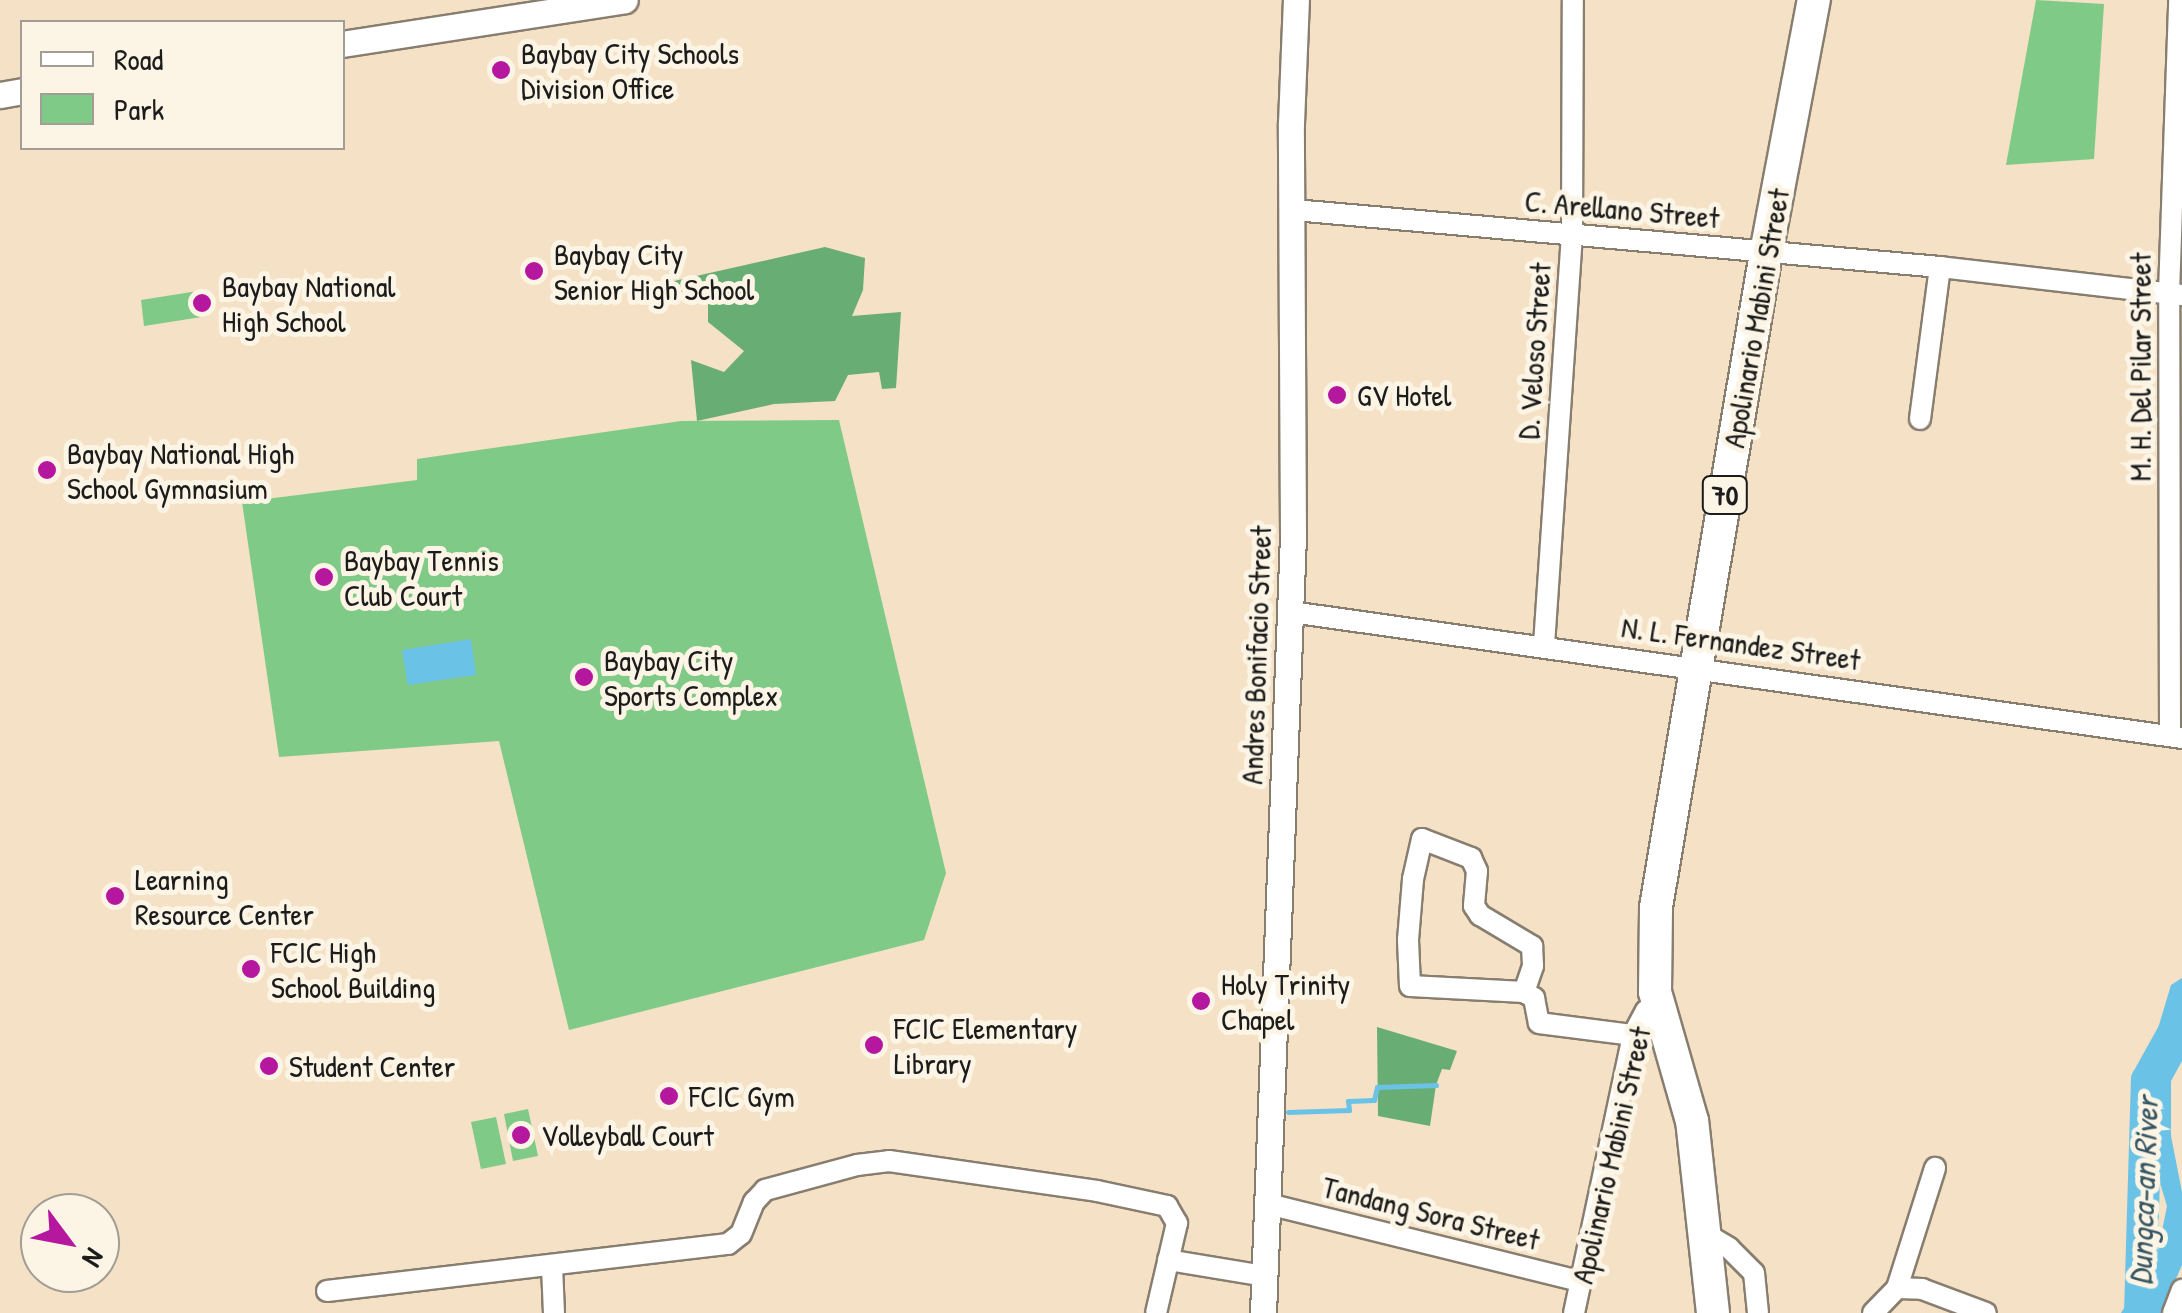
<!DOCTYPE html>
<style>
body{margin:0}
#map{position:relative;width:2182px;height:1313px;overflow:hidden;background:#f5e1c5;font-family:"Patrick Hand",sans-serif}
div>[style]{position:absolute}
.green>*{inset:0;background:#80ca88}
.forest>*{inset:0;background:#68ae74}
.water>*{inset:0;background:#6ac2e7}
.stream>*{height:5px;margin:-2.5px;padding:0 2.5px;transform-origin:2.5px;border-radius:2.5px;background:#6ac2e7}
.river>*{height:32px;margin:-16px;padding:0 16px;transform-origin:16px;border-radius:16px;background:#6ac2e7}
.roads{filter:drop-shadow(2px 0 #887e70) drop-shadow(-2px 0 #887e70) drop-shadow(0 2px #887e70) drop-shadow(0 -2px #887e70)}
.minor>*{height:20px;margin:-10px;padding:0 10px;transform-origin:10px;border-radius:10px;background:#fff}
.tertiary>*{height:25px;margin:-12.5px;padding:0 12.5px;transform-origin:12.5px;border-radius:12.5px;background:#fff}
.primary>*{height:32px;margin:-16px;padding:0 16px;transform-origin:16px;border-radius:16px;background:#fff}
.dots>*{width:28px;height:28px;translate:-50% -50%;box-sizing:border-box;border:5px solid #fcf5e5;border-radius:50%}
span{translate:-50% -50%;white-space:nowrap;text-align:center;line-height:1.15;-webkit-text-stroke:10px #fcf5e5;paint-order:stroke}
.shield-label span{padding:2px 8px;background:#fcf5e5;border:2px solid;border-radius:8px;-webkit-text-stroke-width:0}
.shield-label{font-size:28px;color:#1c1c1c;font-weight:700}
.poi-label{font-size:30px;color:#1c1c1c}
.left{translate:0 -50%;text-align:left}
.street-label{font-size:30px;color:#1c1c1c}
.water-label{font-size:32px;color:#375663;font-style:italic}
.legend{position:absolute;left:20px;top:20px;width:325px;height:130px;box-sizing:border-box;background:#fcf5e5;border:2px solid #a29e95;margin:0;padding:12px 18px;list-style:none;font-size:30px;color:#1c1c1c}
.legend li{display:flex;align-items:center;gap:20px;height:50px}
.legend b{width:50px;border:2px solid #a29e95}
.north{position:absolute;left:20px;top:1193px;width:100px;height:100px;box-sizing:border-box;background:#fcf5e5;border:2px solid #a29e95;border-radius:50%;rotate:122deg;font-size:28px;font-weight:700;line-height:40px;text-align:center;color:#1c1c1c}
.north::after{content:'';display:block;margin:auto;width:35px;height:45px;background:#b5179e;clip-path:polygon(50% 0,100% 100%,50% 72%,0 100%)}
</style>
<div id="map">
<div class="green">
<div style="clip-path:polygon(2036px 0,2104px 4px,2094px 159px,2006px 165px)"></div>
<div style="clip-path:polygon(204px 290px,208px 316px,144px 326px,141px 300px)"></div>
<div style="clip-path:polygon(839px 420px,946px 873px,924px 940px,569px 1030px,499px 741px,279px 757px,242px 502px,417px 480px,417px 459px,681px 421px)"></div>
<div style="clip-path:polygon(528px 1109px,538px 1156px,513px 1161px,504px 1114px)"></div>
<div style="clip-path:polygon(496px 1117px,506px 1164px,481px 1169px,471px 1122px)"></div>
</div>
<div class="forest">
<div style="clip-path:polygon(825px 247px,865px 258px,863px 290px,852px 316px,901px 312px,896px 388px,882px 389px,879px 372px,848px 375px,835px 401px,774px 404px,697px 421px,691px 360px,724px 372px,744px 351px,708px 322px,708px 287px,678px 292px,674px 281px)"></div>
<div style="clip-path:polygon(1377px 1027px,1457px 1051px,1450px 1070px,1442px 1069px,1436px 1085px,1430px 1126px,1378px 1116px)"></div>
</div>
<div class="water">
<div style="clip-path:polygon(471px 639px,476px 675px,408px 685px,402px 650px)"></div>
<div style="clip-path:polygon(2182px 978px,2182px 1061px,2171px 1081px,2171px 1136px,2182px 1192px,2182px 1265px,2161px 1313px,2121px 1313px,2158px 1251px,2167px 1206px,2149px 1147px,2147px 1065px,2171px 985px)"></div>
</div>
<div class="stream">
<div style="left:1288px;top:1112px;width:61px;rotate:-1.9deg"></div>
<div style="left:1349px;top:1110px;width:9px;rotate:-96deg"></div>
<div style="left:1348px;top:1101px;width:26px;rotate:-2deg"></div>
<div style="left:1374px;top:1100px;width:13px;rotate:-77deg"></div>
<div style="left:1377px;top:1087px;width:59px;rotate:-1.9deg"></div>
</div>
<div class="river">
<div style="left:2140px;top:1313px;width:233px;rotate:-88.3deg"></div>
<div style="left:2147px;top:1080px;width:72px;rotate:-60.9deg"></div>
</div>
<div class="roads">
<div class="minor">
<div style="left:1294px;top:210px;width:649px;rotate:5.04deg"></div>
<div style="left:1940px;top:267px;width:244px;rotate:6.6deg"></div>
<div style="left:1920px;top:419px;width:153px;rotate:-82.5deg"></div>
<div style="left:1291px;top:612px;width:900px;rotate:8.05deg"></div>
<div style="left:1544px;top:645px;width:412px;rotate:-86.1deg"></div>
<div style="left:1572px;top:234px;width:234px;rotate:-89.8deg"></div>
<div style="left:2170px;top:735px;width:442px;rotate:-90.1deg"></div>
<div style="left:2169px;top:293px;width:293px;rotate:-88deg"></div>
<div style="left:1524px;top:992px;width:114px;rotate:-177deg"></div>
<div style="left:1410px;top:986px;width:46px;rotate:-92.5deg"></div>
<div style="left:1408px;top:940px;width:61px;rotate:-85.3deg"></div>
<div style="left:1413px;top:879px;width:41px;rotate:-77.3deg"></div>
<div style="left:1422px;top:839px;width:53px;rotate:21.2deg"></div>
<div style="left:1471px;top:858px;width:14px;rotate:65deg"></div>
<div style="left:1477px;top:871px;width:35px;rotate:95deg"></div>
<div style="left:1474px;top:906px;width:11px;rotate:56deg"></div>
<div style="left:1480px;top:915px;width:61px;rotate:30.8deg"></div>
<div style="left:1532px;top:946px;width:20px;rotate:87deg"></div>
<div style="left:1533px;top:966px;width:28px;rotate:109deg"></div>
<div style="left:1524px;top:992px;width:12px;rotate:31deg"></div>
<div style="left:1534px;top:998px;width:25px;rotate:79deg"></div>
<div style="left:1539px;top:1023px;width:95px;rotate:7.3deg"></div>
<div style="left:1268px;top:1204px;width:321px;rotate:13.9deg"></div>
<div style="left:1706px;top:1234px;width:27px;rotate:31deg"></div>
<div style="left:1729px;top:1248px;width:35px;rotate:45deg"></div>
<div style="left:1754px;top:1273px;width:40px;rotate:84.3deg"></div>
<div style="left:1168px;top:1260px;width:98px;rotate:9.4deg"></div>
<div style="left:552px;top:1266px;width:47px;rotate:87.6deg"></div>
<div style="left:1897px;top:1288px;width:126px;rotate:-72.4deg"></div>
<div style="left:327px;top:1291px;width:404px;rotate:-6.7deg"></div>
<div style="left:728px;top:1244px;width:16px;rotate:-38deg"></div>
<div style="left:741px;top:1234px;width:35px;rotate:-68deg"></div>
<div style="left:754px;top:1202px;width:16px;rotate:-47deg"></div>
<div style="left:765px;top:1190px;width:95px;rotate:-15.2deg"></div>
<div style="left:857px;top:1165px;width:32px;rotate:-7deg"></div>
<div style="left:889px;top:1161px;width:210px;rotate:8.2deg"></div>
<div style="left:1097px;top:1191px;width:72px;rotate:12.1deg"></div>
<div style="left:1167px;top:1206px;width:20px;rotate:60deg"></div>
<div style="left:1177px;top:1223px;width:92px;rotate:103.1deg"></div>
<div style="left:1574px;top:1313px;width:284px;rotate:-78deg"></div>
<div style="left:1633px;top:1035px;width:27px;rotate:-62deg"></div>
<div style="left:1646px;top:1011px;width:15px;rotate:-37deg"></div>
<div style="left:1873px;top:1313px;width:35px;rotate:-46deg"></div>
<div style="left:1897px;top:1288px;width:25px;rotate:2deg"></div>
<div style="left:1922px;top:1289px;width:68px;rotate:20.6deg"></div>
<div style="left:2173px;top:1313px;width:25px;rotate:-69deg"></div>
</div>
<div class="tertiary">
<div style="left:342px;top:44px;width:286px;rotate:-8.8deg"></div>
<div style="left:0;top:95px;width:22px;rotate:-10deg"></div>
<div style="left:1263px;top:1313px;width:778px;rotate:-87.79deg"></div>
<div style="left:1293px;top:536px;width:413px;rotate:-90.3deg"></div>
<div style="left:1291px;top:123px;width:123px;rotate:-87.7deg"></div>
</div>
<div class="primary">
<div style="left:1713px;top:1313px;width:193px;rotate:-96.2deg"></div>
<div style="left:1692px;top:1121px;width:134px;rotate:-106deg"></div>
<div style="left:1655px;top:992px;width:85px;rotate:-89.3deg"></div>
<div style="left:1656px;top:907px;width:663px;rotate:-80.45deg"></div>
<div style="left:1766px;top:253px;width:258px;rotate:-79.3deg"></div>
</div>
</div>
<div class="dots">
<div style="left:501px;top:70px;background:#b5179e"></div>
<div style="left:534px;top:271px;background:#b5179e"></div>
<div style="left:202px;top:303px;background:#b5179e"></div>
<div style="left:1337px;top:395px;background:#b5179e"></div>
<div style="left:47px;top:470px;background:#b5179e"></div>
<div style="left:324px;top:577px;background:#b5179e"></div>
<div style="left:584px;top:677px;background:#b5179e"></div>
<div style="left:115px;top:896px;background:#b5179e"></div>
<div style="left:251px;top:969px;background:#b5179e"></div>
<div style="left:1201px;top:1001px;background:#b5179e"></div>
<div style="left:874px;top:1045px;background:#b5179e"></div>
<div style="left:269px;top:1066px;background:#b5179e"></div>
<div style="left:669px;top:1096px;background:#b5179e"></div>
<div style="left:521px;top:1135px;background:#b5179e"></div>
</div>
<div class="shield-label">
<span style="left:1725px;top:495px">70</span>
</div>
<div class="poi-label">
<span class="left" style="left:521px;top:70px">Baybay City Schools<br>Division Office</span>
<span class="left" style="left:554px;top:271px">Baybay City<br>Senior High School</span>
<span class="left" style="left:222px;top:303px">Baybay National<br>High School</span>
<span class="left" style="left:1357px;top:395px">GV Hotel</span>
<span class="left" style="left:67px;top:470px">Baybay National High<br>School Gymnasium</span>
<span class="left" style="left:344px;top:577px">Baybay Tennis<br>Club Court</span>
<span class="left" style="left:604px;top:677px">Baybay City<br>Sports Complex</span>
<span class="left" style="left:135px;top:896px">Learning<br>Resource Center</span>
<span class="left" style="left:271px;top:969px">FCIC High<br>School Building</span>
<span class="left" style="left:1221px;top:1001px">Holy Trinity<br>Chapel</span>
<span class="left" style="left:894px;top:1045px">FCIC Elementary<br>Library</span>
<span class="left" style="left:289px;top:1066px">Student Center</span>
<span class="left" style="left:689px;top:1096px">FCIC Gym</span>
<span class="left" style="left:541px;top:1135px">Volleyball Court</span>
</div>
<div class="street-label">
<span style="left:1622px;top:209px;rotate:5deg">C. Arellano Street</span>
<span style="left:1756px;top:318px;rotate:-80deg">Apolinario Mabini Street</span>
<span style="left:1534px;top:351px;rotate:-86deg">D. Veloso Street</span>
<span style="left:2140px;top:367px;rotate:-90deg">M. H. Del Pilar Street</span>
<span style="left:1741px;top:643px;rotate:8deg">N. L. Fernandez Street</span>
<span style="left:1256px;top:655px;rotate:-88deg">Andres Bonifacio Street</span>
<span style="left:1611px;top:1155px;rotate:-77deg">Apolinario Mabini Street</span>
<span style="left:1431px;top:1213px;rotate:14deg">Tandang Sora Street</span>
</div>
<div class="water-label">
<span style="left:2144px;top:1191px;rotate:-88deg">Dungca-an River</span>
</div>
<ul class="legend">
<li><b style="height:12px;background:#fff"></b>Road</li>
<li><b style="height:28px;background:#80ca88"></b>Park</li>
</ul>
<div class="north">N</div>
</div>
